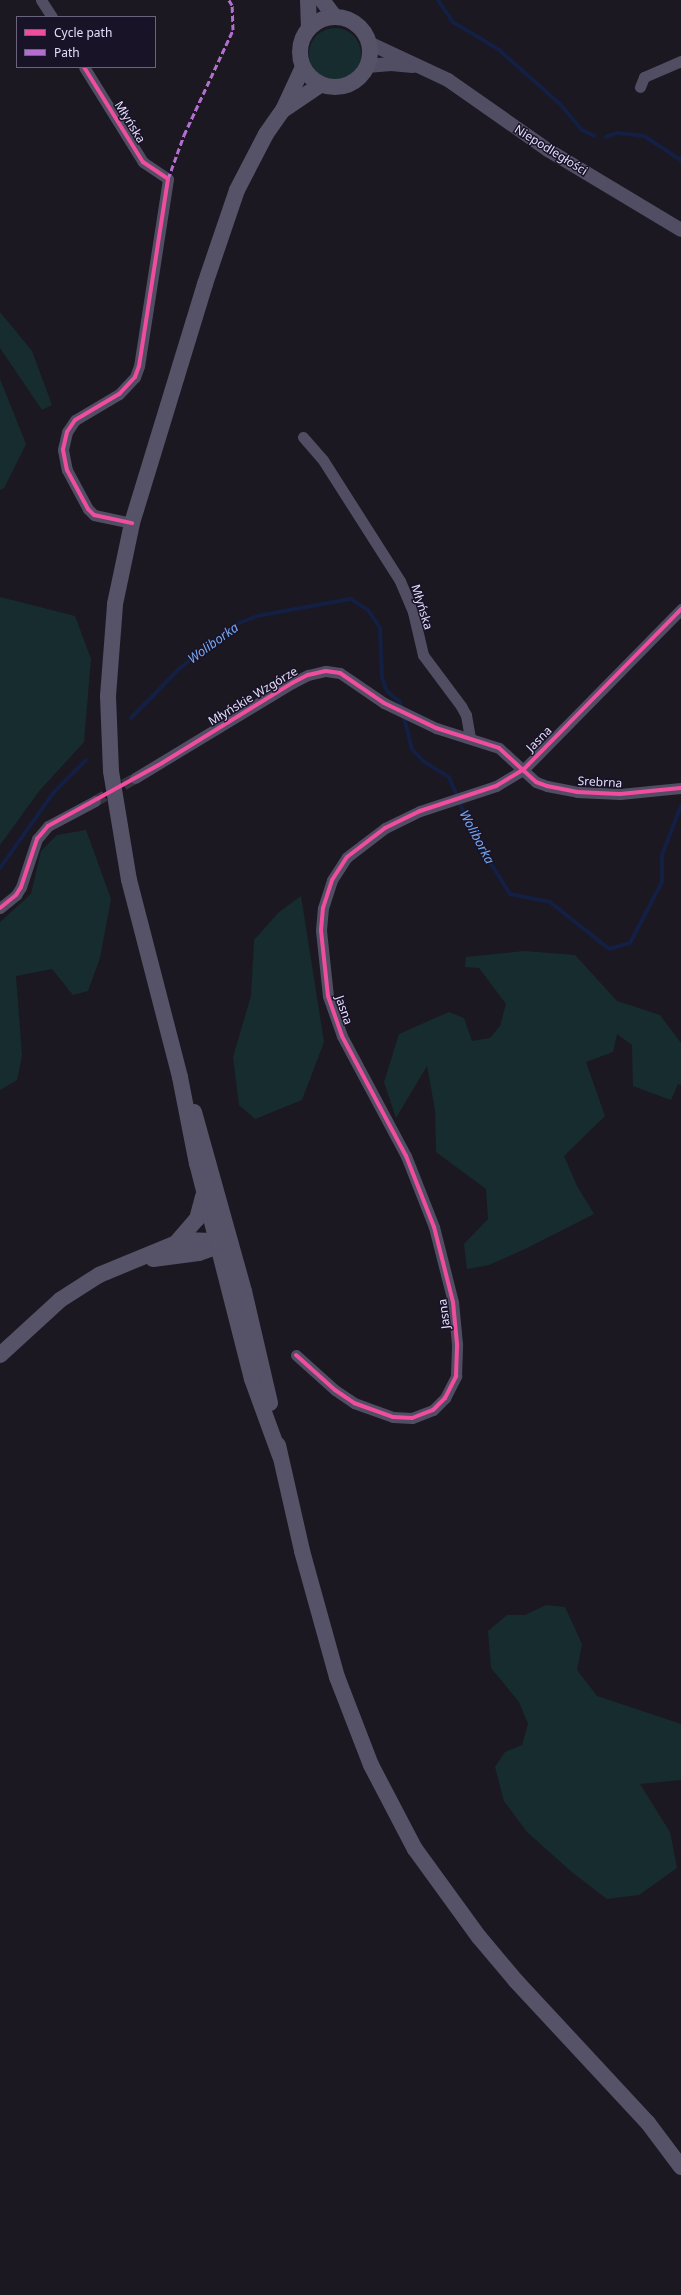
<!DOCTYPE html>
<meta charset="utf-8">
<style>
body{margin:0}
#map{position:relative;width:681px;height:2295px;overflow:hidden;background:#1b1822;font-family:"Noto Sans",sans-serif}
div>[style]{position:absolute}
.green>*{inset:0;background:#172c2f}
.round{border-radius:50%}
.stream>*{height:4px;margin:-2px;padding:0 2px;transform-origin:2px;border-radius:2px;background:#131f43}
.minor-tunnel>*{height:11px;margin-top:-5.5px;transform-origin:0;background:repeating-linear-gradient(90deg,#393643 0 11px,transparent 0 16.5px)}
.minor>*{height:11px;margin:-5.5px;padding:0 5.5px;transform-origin:5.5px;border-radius:5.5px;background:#514e63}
.tertiary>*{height:14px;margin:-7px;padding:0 7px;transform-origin:7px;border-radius:7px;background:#514e63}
.secondary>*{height:16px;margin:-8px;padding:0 8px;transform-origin:8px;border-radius:8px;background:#565268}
.secondary>.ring{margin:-8px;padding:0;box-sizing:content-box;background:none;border:16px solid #565268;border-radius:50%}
.quiet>*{height:3px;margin-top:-1.5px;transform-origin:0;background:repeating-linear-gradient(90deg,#b36fd0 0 6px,transparent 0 9px)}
.cycleway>*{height:4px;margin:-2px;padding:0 2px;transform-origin:2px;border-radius:2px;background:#ef4d9e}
span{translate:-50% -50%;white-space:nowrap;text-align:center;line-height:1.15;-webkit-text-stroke:3px #191327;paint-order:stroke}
.street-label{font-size:12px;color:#e4ddfc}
.water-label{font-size:13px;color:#75a9f1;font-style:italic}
.legend{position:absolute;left:16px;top:16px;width:140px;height:52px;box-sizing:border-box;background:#191327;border:1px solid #6a647c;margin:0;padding:5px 7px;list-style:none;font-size:12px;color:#e4ddfc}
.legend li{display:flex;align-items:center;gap:8px;height:20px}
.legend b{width:20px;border:1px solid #6a647c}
</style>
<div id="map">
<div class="green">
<div class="round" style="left:309px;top:28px;width:52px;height:52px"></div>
<div style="clip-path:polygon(0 312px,32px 351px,52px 405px,42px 410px,0 348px)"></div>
<div style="clip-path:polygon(0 379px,26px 444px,4px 488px,0 490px)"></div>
<div style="clip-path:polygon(0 597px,75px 616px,91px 659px,84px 742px,40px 790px,0 845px)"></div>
<div style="clip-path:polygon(86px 830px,111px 899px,100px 958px,88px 991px,73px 995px,52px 969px,16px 976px,22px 1056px,17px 1080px,0 1090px,0 922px,31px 894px,41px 851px,57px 835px)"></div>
<div style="clip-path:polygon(301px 896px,324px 1042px,302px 1100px,255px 1119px,239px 1105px,233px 1057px,251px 996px,254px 940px,279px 912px)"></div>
<div style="clip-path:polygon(524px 951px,575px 955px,617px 1001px,660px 1015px,681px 1043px,681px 1085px,678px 1084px,671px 1100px,633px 1086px,632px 1045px,617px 1034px,613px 1052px,586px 1062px,605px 1116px,564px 1156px,577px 1186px,594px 1214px,525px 1249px,489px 1265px,467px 1269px,464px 1244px,488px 1219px,486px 1189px,436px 1152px,435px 1110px,427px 1066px,396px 1118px,384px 1082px,399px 1034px,449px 1012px,464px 1018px,472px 1041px,490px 1038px,500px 1026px,506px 1004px,479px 968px,465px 967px,466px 957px)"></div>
<div style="clip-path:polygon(546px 1605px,565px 1607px,582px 1644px,577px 1670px,597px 1696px,681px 1724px,681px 1780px,640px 1784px,670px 1832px,677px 1868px,639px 1895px,607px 1899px,573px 1873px,527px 1832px,504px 1801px,495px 1767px,505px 1752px,522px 1745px,528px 1724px,519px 1702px,491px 1668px,488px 1631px,507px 1615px,525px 1615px)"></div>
</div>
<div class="stream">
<div style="left:438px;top:0;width:27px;rotate:56deg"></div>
<div style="left:453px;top:22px;width:52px;rotate:31deg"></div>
<div style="left:498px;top:49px;width:84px;rotate:41.6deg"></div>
<div style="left:561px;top:105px;width:33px;rotate:50deg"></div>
<div style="left:582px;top:130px;width:14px;rotate:25deg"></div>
<div style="left:606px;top:137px;width:12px;rotate:-20deg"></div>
<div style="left:617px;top:133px;width:27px;rotate:6deg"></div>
<div style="left:644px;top:136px;width:44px;rotate:33deg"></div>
<div style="left:131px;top:718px;width:70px;rotate:-45.6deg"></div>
<div style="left:180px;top:668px;width:72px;rotate:-37.7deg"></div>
<div style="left:237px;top:624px;width:22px;rotate:-22deg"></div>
<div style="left:257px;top:616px;width:96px;rotate:-10.3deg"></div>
<div style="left:351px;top:599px;width:20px;rotate:33deg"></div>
<div style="left:368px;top:610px;width:22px;rotate:56deg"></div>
<div style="left:380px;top:628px;width:50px;rotate:87.7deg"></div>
<div style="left:382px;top:678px;width:14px;rotate:69deg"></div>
<div style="left:387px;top:691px;width:17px;rotate:40deg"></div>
<div style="left:400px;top:702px;width:49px;rotate:75.7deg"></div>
<div style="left:412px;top:749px;width:16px;rotate:47deg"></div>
<div style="left:423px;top:761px;width:31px;rotate:32deg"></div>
<div style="left:449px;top:777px;width:63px;rotate:67.5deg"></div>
<div style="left:473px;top:835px;width:70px;rotate:57.9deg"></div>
<div style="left:510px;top:894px;width:41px;rotate:11.3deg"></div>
<div style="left:550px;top:902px;width:75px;rotate:38.5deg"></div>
<div style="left:609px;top:949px;width:22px;rotate:-16deg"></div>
<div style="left:630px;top:943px;width:69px;rotate:-62.3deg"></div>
<div style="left:662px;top:882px;width:27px;rotate:-90deg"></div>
<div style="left:662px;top:855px;width:53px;rotate:-68.8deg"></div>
<div style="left:0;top:868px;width:93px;rotate:-54.6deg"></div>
<div style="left:54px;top:792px;width:45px;rotate:-45deg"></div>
</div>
<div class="minor-tunnel">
<div style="left:95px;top:801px;width:46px;rotate:-29.9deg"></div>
</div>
<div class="minor">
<div style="left:41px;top:0;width:20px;rotate:57deg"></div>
<div style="left:84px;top:67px;width:112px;rotate:58.2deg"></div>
<div style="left:143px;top:162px;width:30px;rotate:34deg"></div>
<div style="left:168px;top:179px;width:189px;rotate:98.8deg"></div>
<div style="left:139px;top:366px;width:12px;rotate:110deg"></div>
<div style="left:135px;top:377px;width:23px;rotate:133deg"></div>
<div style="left:119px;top:394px;width:51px;rotate:149.4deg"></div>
<div style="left:75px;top:420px;width:14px;rotate:124deg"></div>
<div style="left:67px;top:432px;width:18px;rotate:103deg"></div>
<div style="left:63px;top:450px;width:20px;rotate:79deg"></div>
<div style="left:67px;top:470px;width:44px;rotate:61.7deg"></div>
<div style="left:88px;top:509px;width:8px;rotate:45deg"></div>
<div style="left:94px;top:515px;width:39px;rotate:12deg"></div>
<div style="left:640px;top:87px;width:11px;rotate:-68deg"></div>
<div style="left:644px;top:77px;width:40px;rotate:-23.4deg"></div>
<div style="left:303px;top:437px;width:30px;rotate:49deg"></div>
<div style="left:323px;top:460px;width:143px;rotate:57.5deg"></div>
<div style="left:400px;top:581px;width:34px;rotate:67deg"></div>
<div style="left:413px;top:612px;width:44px;rotate:76.9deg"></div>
<div style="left:423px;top:655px;width:64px;rotate:53.3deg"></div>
<div style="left:461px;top:706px;width:10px;rotate:61deg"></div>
<div style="left:466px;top:715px;width:23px;rotate:80deg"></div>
<div style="left:135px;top:778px;width:184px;rotate:-31.2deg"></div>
<div style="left:292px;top:683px;width:18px;rotate:-27deg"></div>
<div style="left:308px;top:675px;width:18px;rotate:-13deg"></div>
<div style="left:326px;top:671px;width:14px;rotate:8deg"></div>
<div style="left:340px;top:673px;width:53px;rotate:34.3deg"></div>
<div style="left:384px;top:703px;width:58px;rotate:25.7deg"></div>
<div style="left:436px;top:728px;width:66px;rotate:17.6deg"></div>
<div style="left:499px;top:748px;width:50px;rotate:42.6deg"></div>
<div style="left:536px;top:782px;width:12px;rotate:20deg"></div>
<div style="left:547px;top:786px;width:31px;rotate:11deg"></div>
<div style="left:577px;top:792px;width:43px;rotate:2.7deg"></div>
<div style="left:620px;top:794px;width:61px;rotate:-5.6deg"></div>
<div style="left:0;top:908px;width:21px;rotate:-39deg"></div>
<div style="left:16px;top:895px;width:9px;rotate:-58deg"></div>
<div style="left:21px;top:887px;width:51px;rotate:-71.6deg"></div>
<div style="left:37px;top:839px;width:17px;rotate:-50deg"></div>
<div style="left:48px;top:826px;width:53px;rotate:-28deg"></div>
<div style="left:296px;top:1355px;width:52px;rotate:41.9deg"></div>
<div style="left:335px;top:1390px;width:23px;rotate:34deg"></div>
<div style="left:354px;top:1403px;width:41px;rotate:19.7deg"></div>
<div style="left:393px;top:1417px;width:19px;rotate:3deg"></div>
<div style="left:412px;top:1418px;width:22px;rotate:-21deg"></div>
<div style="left:433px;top:1410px;width:17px;rotate:-45deg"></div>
<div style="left:445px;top:1398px;width:25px;rotate:-63deg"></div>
<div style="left:456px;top:1376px;width:32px;rotate:-88deg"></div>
<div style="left:457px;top:1344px;width:42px;rotate:-95.4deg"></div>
<div style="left:453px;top:1302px;width:77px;rotate:-104.2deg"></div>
<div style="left:434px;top:1227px;width:76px;rotate:-111.5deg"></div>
<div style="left:406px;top:1156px;width:136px;rotate:-118.1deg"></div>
<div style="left:342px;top:1036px;width:42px;rotate:-109.3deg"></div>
<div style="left:328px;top:996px;width:66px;rotate:-96.1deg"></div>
<div style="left:321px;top:930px;width:22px;rotate:-85deg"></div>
<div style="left:323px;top:908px;width:29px;rotate:-72deg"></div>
<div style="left:332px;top:880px;width:27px;rotate:-57deg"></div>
<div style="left:347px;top:857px;width:48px;rotate:-37.3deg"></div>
<div style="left:385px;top:828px;width:39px;rotate:-26deg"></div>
<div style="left:420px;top:811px;width:80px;rotate:-18.2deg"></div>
<div style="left:496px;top:786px;width:31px;rotate:-31deg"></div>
<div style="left:523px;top:770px;width:226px;rotate:-45.5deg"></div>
</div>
<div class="tertiary">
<div style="left:369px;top:43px;width:87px;rotate:25.1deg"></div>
<div style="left:448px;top:80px;width:122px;rotate:35deg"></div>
<div style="left:548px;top:150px;width:155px;rotate:31deg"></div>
<div style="left:367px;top:66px;width:24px;rotate:-5deg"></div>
<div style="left:391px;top:64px;width:22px;rotate:5deg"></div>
</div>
<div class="secondary">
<div style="left:308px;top:0;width:27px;rotate:88deg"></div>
<div style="left:322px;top:0;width:21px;rotate:53deg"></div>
<div class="ring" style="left:300px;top:17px;width:54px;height:54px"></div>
<div style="left:283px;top:110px;width:45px;rotate:-34deg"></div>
<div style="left:194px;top:1112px;width:186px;rotate:74.4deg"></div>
<div style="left:244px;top:1291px;width:115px;rotate:76.9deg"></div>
<div style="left:176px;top:1243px;width:32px;rotate:-49deg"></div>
<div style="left:197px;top:1219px;width:24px;rotate:-75deg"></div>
<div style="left:153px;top:1259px;width:46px;rotate:-7.4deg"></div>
<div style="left:199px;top:1253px;width:15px;rotate:-20deg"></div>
<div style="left:213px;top:1248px;width:13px;rotate:-58deg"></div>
<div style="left:0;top:1355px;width:81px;rotate:-42.5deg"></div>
<div style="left:60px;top:1300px;width:46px;rotate:-32.7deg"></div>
<div style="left:99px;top:1275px;width:92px;rotate:-22.4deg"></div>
<div style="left:184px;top:1240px;width:28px;rotate:2deg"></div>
<div style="left:212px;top:1241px;width:14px;rotate:34deg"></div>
<div style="left:278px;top:1445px;width:109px;rotate:77.2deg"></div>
<div style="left:302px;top:1551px;width:131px;rotate:74.5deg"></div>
<div style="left:337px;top:1677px;width:94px;rotate:68.9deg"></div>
<div style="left:371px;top:1765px;width:95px;rotate:62.4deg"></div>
<div style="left:415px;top:1849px;width:109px;rotate:54deg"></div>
<div style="left:479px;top:1937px;width:57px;rotate:49.9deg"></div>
<div style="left:516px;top:1981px;width:194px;rotate:47.1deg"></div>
<div style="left:648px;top:2123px;width:55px;rotate:53.1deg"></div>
<div style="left:280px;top:1456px;width:82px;rotate:-110deg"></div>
<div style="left:252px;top:1379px;width:222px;rotate:-104.3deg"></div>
<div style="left:197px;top:1164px;width:89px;rotate:-101.1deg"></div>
<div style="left:180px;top:1077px;width:203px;rotate:-104.5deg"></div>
<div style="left:129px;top:880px;width:110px;rotate:-99.4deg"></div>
<div style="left:111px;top:771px;width:75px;rotate:-92.3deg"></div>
<div style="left:108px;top:696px;width:92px;rotate:-85.6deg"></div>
<div style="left:115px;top:604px;width:83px;rotate:-78.1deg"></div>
<div style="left:132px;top:523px;width:250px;rotate:-73deg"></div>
<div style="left:205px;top:284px;width:99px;rotate:-71.2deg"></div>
<div style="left:237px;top:190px;width:63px;rotate:-62.6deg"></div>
<div style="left:266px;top:134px;width:29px;rotate:-55deg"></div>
<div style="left:283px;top:110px;width:47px;rotate:-65.1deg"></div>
</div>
<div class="quiet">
<div style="left:168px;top:179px;width:47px;rotate:-70deg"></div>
<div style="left:184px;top:135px;width:116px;rotate:-65deg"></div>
<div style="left:233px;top:30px;width:25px;rotate:-92deg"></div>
<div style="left:232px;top:5px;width:6px;rotate:-121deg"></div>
</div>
<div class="cycleway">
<div style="left:84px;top:67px;width:112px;rotate:58.2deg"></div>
<div style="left:143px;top:162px;width:30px;rotate:34deg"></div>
<div style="left:168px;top:179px;width:189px;rotate:98.8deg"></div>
<div style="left:139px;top:366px;width:12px;rotate:110deg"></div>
<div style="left:135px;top:377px;width:23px;rotate:133deg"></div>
<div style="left:119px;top:394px;width:51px;rotate:149.4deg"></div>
<div style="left:75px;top:420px;width:14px;rotate:124deg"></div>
<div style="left:67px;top:432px;width:18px;rotate:103deg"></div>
<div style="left:63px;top:450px;width:20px;rotate:79deg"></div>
<div style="left:67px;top:470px;width:44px;rotate:61.7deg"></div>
<div style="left:88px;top:509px;width:8px;rotate:45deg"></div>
<div style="left:94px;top:515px;width:39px;rotate:12deg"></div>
<div style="left:0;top:908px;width:21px;rotate:-39deg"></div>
<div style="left:16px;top:895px;width:9px;rotate:-58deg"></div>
<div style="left:21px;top:887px;width:51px;rotate:-71.6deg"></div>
<div style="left:37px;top:839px;width:17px;rotate:-50deg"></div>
<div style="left:48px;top:826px;width:130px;rotate:-28.9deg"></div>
<div style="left:162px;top:763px;width:153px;rotate:-31.6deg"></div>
<div style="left:292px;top:683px;width:18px;rotate:-27deg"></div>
<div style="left:308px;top:675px;width:18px;rotate:-13deg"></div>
<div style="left:326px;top:671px;width:14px;rotate:8deg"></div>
<div style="left:340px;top:673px;width:53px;rotate:34.3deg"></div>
<div style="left:384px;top:703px;width:58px;rotate:25.7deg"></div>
<div style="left:436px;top:728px;width:66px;rotate:17.6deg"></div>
<div style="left:499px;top:748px;width:50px;rotate:42.6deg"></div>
<div style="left:536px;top:782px;width:12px;rotate:20deg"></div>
<div style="left:547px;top:786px;width:31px;rotate:11deg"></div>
<div style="left:577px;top:792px;width:43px;rotate:2.7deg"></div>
<div style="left:620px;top:794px;width:61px;rotate:-5.6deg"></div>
<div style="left:296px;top:1355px;width:52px;rotate:41.9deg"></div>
<div style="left:335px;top:1390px;width:23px;rotate:34deg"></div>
<div style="left:354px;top:1403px;width:41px;rotate:19.7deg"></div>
<div style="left:393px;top:1417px;width:19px;rotate:3deg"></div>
<div style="left:412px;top:1418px;width:22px;rotate:-21deg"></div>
<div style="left:433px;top:1410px;width:17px;rotate:-45deg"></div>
<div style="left:445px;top:1398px;width:25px;rotate:-63deg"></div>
<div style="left:456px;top:1376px;width:32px;rotate:-88deg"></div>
<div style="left:457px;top:1344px;width:42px;rotate:-95.4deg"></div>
<div style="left:453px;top:1302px;width:77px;rotate:-104.2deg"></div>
<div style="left:434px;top:1227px;width:76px;rotate:-111.5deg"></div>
<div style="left:406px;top:1156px;width:136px;rotate:-118.1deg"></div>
<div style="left:342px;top:1036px;width:42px;rotate:-109.3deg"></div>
<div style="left:328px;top:996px;width:66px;rotate:-96.1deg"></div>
<div style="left:321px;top:930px;width:22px;rotate:-85deg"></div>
<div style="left:323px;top:908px;width:29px;rotate:-72deg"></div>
<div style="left:332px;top:880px;width:27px;rotate:-57deg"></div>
<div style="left:347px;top:857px;width:48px;rotate:-37.3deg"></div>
<div style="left:385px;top:828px;width:39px;rotate:-26deg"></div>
<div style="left:420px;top:811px;width:80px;rotate:-18.2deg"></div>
<div style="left:496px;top:786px;width:31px;rotate:-31deg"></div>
<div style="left:523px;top:770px;width:226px;rotate:-45.5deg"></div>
</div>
<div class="street-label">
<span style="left:130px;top:122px;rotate:58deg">Młyńska</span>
<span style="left:551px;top:150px;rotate:32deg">Niepodległości</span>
<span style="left:422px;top:607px;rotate:73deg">Młyńska</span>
<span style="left:253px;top:696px;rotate:-31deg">Młyńskie Wzgórze</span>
<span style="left:539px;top:739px;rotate:-45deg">Jasna</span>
<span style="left:600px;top:782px;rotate:3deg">Srebrna</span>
<span style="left:344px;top:1010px;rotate:71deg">Jasna</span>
<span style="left:444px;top:1314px;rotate:-97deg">Jasna</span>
</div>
<div class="water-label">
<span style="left:213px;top:643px;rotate:-36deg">Woliborka</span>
<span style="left:477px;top:837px;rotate:62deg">Woliborka</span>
</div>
<ul class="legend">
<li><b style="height:5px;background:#ef4d9e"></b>Cycle path</li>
<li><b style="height:5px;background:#b36fd0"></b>Path</li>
</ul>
</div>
